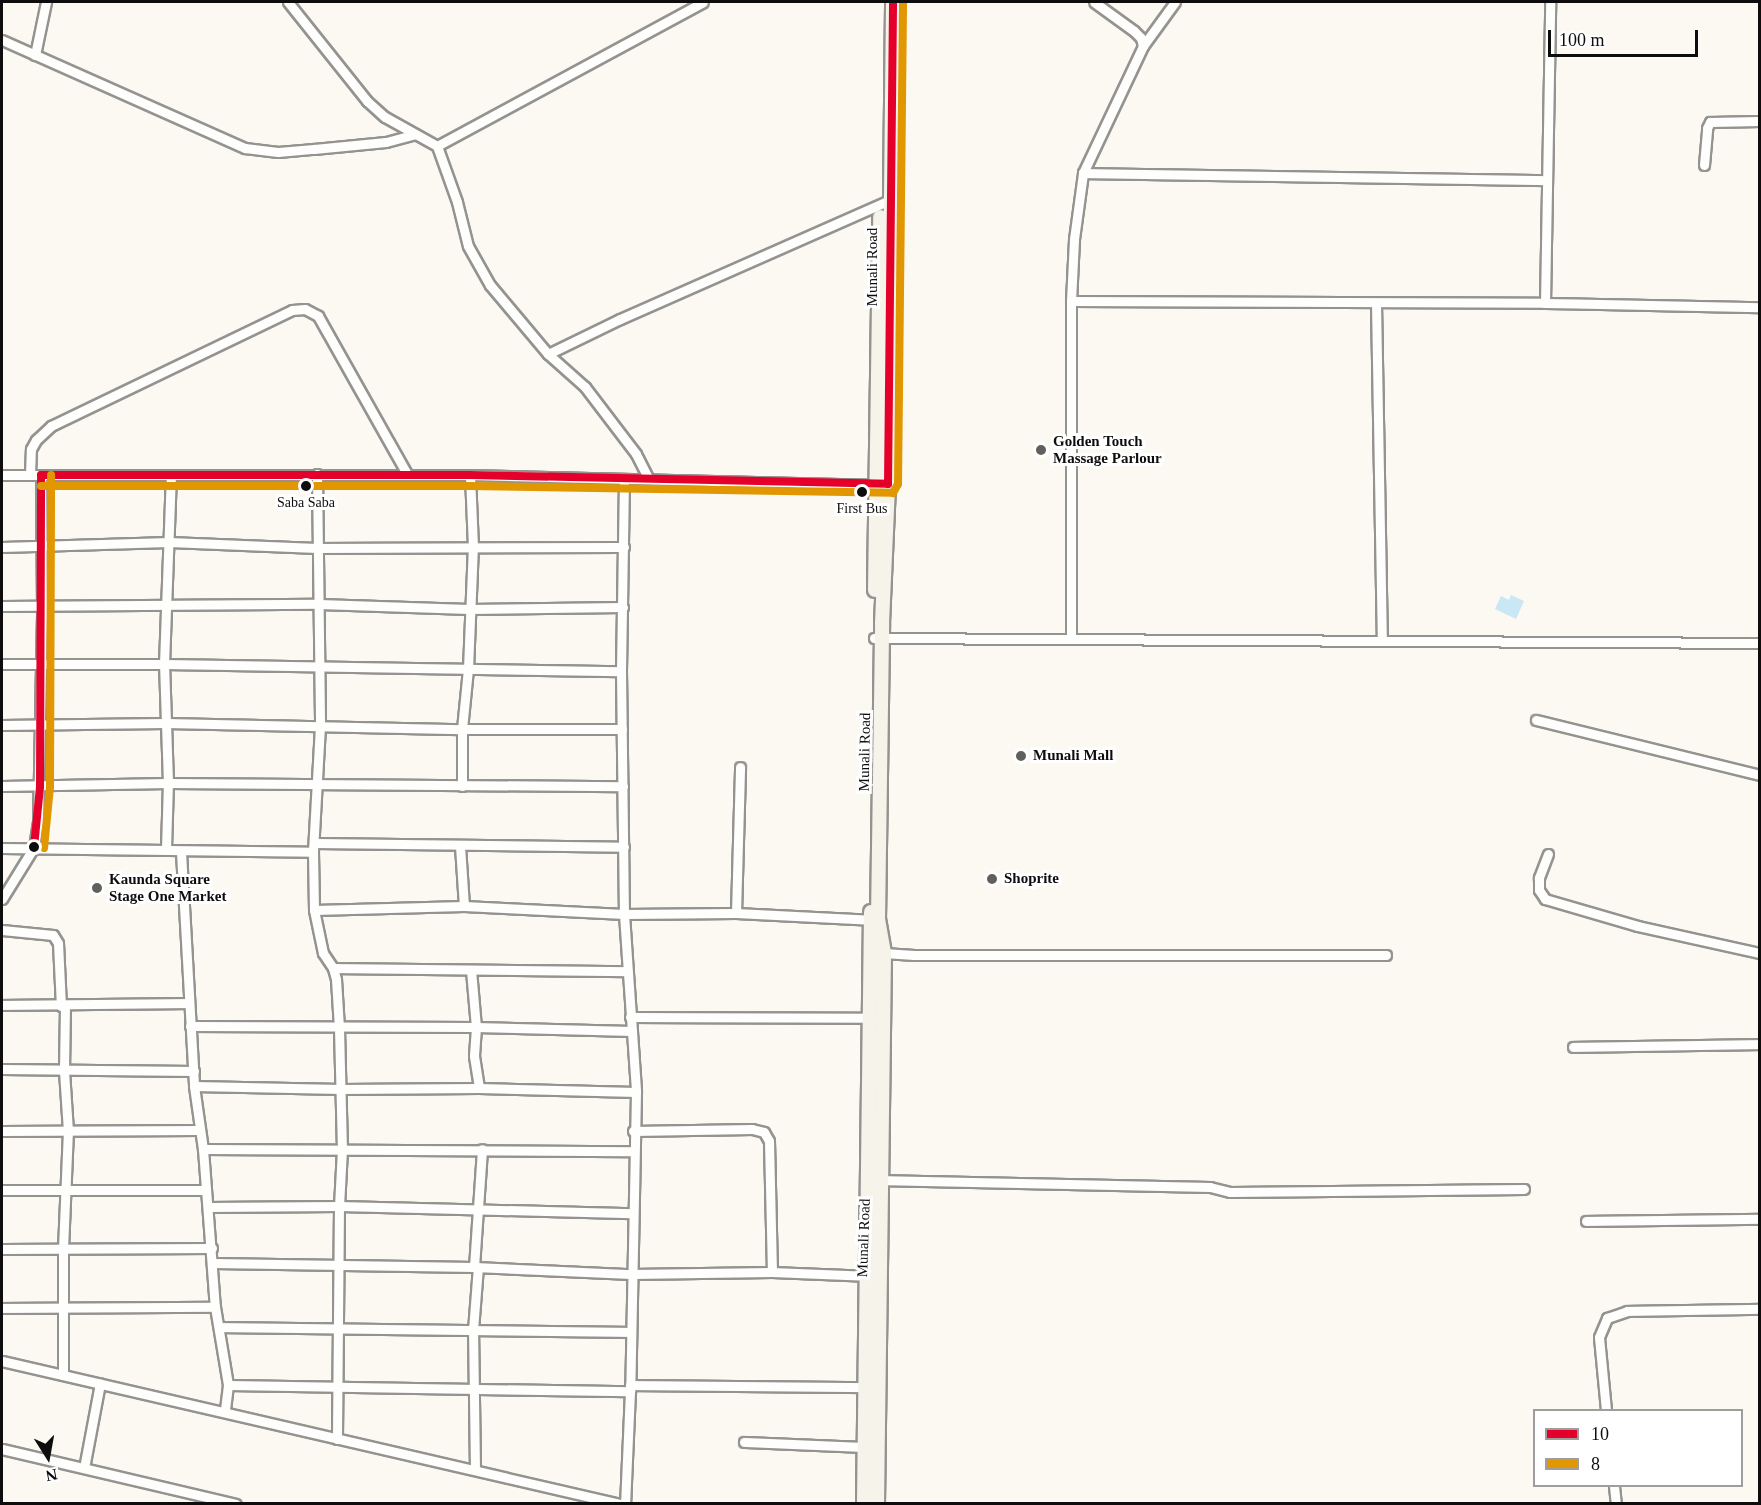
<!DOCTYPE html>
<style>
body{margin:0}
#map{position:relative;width:1761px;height:1505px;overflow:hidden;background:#fbf9f2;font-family:Georgia,serif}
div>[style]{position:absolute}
.water>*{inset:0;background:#c9e7f5}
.roads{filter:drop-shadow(2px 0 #949390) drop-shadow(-2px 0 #949390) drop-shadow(0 2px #949390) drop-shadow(0 -2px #949390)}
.street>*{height:9px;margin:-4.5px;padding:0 4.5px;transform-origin:4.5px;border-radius:4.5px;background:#fefefd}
.secondary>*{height:14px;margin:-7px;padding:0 7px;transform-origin:7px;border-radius:7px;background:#f5f3ea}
.bus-1>*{height:8px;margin:-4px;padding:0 4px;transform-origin:4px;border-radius:4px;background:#e4002b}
.bus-2>*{height:8px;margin:-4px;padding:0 4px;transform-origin:4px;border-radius:4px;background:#e09701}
.dots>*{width:16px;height:16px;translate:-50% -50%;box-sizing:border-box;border:3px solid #fff;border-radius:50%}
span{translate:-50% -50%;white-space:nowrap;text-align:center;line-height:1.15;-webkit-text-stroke:6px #fff;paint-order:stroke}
.bus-label{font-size:14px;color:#0d0d0d}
.street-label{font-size:15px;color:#0d0d0d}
.poi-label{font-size:15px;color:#0d0d0d;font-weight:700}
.left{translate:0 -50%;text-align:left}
.frame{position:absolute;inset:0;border:3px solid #0d0d0d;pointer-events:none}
.legend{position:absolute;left:1533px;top:1409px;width:210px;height:78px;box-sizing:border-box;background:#fff;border:2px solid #9e9e9e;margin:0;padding:8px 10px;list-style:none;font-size:18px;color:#0d0d0d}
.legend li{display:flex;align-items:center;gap:12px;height:30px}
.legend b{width:30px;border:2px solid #9e9e9e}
.north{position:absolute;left:18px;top:1427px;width:60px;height:60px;-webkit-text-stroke:4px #fff;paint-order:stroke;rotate:169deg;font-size:16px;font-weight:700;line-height:24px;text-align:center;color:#0d0d0d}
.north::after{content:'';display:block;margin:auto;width:21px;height:27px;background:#0d0d0d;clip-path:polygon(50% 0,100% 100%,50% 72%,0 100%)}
.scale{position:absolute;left:1548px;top:30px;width:150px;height:27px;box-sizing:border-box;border:3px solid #0d0d0d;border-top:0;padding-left:8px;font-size:18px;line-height:21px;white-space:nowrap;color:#0d0d0d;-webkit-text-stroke:4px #fff;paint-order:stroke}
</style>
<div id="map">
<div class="water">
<div style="clip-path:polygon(1511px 595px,1524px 601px,1516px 619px,1495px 609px,1501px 596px,1509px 600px)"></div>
</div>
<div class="roads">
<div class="street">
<div style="left:288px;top:2px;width:127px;rotate:51.4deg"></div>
<div style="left:367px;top:101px;width:24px;rotate:42deg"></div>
<div style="left:385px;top:117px;width:60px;rotate:29.1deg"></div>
<div style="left:437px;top:146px;width:59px;rotate:70.3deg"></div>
<div style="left:457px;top:202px;width:45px;rotate:76deg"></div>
<div style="left:468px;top:246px;width:45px;rotate:60.6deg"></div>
<div style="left:490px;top:285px;width:90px;rotate:50deg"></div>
<div style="left:548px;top:354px;width:50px;rotate:41.7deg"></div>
<div style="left:585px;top:387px;width:84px;rotate:52.7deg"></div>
<div style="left:636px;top:454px;width:28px;rotate:63deg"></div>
<div style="left:2px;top:40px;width:266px;rotate:24deg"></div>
<div style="left:245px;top:148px;width:33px;rotate:7deg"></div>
<div style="left:278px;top:152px;width:36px;rotate:-5deg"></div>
<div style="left:314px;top:149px;width:72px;rotate:-5.6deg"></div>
<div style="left:386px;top:142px;width:30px;rotate:-15deg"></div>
<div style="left:1143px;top:46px;width:54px;rotate:-54deg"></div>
<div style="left:35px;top:55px;width:54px;rotate:-78.3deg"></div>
<div style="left:437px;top:146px;width:302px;rotate:-28.4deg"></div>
<div style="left:1704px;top:165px;width:37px;rotate:-85deg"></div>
<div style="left:1707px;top:128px;width:7px;rotate:-63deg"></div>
<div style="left:1710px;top:122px;width:50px;rotate:-1.1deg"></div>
<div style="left:1083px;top:173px;width:464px;rotate:0.9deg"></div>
<div style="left:1071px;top:301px;width:474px;rotate:0.2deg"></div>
<div style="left:1545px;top:303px;width:215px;rotate:1.1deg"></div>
<div style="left:1376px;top:303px;width:336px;rotate:89deg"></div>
<div style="left:1545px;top:303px;width:301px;rotate:-89deg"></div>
<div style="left:548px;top:354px;width:80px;rotate:-25.9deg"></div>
<div style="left:620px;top:319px;width:295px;rotate:-23.8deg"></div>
<div style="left:317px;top:474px;width:252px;rotate:89.3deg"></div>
<div style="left:320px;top:726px;width:126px;rotate:93.2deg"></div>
<div style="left:313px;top:852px;width:58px;rotate:89deg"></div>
<div style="left:314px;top:910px;width:44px;rotate:78.2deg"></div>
<div style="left:323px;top:953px;width:18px;rotate:56deg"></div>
<div style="left:333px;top:968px;width:11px;rotate:75deg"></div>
<div style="left:336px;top:979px;width:49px;rotate:86.5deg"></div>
<div style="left:339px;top:1028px;width:121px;rotate:88.6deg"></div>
<div style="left:342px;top:1149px;width:57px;rotate:93deg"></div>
<div style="left:339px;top:1206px;width:233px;rotate:90.5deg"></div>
<div style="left:2px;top:475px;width:468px"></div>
<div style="left:470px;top:475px;width:411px;rotate:1.4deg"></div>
<div style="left:30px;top:475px;width:26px;rotate:-88deg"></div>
<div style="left:31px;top:449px;width:10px;rotate:-61deg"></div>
<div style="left:36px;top:440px;width:21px;rotate:-43deg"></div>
<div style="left:51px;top:426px;width:267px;rotate:-25.7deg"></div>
<div style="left:292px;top:310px;width:13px;rotate:-4deg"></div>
<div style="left:305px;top:309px;width:15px;rotate:28deg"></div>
<div style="left:318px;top:316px;width:181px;rotate:60.6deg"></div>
<div style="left:624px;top:479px;width:192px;rotate:90.9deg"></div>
<div style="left:621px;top:671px;width:243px;rotate:89.3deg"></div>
<div style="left:624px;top:914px;width:178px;rotate:86.1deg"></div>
<div style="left:636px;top:1092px;width:299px;rotate:91.1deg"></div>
<div style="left:630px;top:1391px;width:113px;rotate:92.5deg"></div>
<div style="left:2px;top:547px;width:167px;rotate:-1.7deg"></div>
<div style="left:169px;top:542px;width:148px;rotate:2.3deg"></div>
<div style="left:317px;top:548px;width:307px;rotate:-0.2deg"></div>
<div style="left:2px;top:606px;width:317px;rotate:-0.4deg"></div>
<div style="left:319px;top:604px;width:150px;rotate:1.9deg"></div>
<div style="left:469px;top:609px;width:154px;rotate:-0.7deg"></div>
<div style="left:1071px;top:637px;width:336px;rotate:-90deg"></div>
<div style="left:1071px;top:301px;width:62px;rotate:-87.2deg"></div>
<div style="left:1074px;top:239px;width:67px;rotate:-82.2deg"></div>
<div style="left:1083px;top:173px;width:140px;rotate:-64.7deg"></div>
<div style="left:1143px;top:46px;width:8px;rotate:-104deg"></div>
<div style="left:1141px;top:38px;width:10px;rotate:-135deg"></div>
<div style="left:1134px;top:31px;width:49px;rotate:-144.1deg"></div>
<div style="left:874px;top:638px;width:886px;rotate:0.32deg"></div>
<div style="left:2px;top:664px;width:162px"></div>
<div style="left:164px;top:664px;width:457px;rotate:0.9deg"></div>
<div style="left:1536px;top:720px;width:231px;rotate:13.8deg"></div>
<div style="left:2px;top:725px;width:164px;rotate:-0.7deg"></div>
<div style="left:166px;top:723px;width:296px;rotate:1.2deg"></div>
<div style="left:462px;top:729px;width:160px"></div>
<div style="left:2px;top:786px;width:166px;rotate:-1deg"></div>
<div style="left:168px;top:783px;width:455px;rotate:0.4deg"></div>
<div style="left:462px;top:786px;width:57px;rotate:-90deg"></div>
<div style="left:462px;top:729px;width:60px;rotate:-84.3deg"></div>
<div style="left:468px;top:669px;width:122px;rotate:-87.7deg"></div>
<div style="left:473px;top:547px;width:72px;rotate:-92.4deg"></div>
<div style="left:315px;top:843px;width:309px;rotate:0.7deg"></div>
<div style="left:460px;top:846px;width:60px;rotate:86.2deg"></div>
<div style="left:2px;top:848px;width:311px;rotate:0.7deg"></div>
<div style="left:166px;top:849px;width:66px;rotate:-88.3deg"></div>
<div style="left:168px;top:783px;width:119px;rotate:-91.9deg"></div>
<div style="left:164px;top:664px;width:188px;rotate:-87.9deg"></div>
<div style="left:181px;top:852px;width:234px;rotate:86.8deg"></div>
<div style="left:194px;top:1086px;width:64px;rotate:81.9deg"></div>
<div style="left:203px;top:1149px;width:158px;rotate:85.7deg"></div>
<div style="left:215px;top:1307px;width:79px;rotate:80.5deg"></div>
<div style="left:228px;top:1385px;width:26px;rotate:97deg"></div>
<div style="left:1548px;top:854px;width:26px;rotate:111deg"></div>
<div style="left:1539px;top:878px;width:12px;rotate:90deg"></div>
<div style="left:1539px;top:890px;width:11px;rotate:56deg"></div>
<div style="left:1545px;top:899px;width:97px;rotate:16.2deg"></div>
<div style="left:1638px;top:926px;width:125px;rotate:12.5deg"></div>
<div style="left:2px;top:899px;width:61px;rotate:-58.4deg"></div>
<div style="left:34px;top:847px;width:24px;rotate:-81deg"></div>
<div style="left:38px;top:823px;width:217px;rotate:-88.9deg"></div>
<div style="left:42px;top:606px;width:131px;rotate:-90.4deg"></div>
<div style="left:314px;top:910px;width:150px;rotate:-1.5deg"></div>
<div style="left:464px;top:906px;width:160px;rotate:2.9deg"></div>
<div style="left:624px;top:914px;width:112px;rotate:-0.5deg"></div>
<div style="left:736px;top:913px;width:139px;rotate:2.9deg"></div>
<div style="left:736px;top:913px;width:146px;rotate:-88.4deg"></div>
<div style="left:2px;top:930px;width:51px;rotate:5.6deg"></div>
<div style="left:53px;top:935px;width:9px;rotate:58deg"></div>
<div style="left:58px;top:943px;width:63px;rotate:87.3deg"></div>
<div style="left:884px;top:953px;width:30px;rotate:4deg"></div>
<div style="left:914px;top:955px;width:472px"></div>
<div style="left:333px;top:968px;width:294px;rotate:0.6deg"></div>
<div style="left:471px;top:970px;width:57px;rotate:85deg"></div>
<div style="left:476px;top:1027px;width:29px;rotate:94deg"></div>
<div style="left:474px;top:1056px;width:32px;rotate:81deg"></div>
<div style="left:2px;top:1005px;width:186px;rotate:-0.6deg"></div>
<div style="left:630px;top:1017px;width:244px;rotate:0.2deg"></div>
<div style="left:190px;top:1026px;width:286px;rotate:0.2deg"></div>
<div style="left:476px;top:1027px;width:156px;rotate:1.5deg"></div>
<div style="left:1573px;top:1047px;width:187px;rotate:-0.9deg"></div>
<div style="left:2px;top:1069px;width:192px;rotate:0.6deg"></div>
<div style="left:194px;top:1086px;width:147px;rotate:1.2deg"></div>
<div style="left:341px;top:1089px;width:138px;rotate:-0.4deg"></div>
<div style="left:479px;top:1088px;width:157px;rotate:1.5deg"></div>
<div style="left:2px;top:1131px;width:198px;rotate:-0.3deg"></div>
<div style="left:633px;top:1131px;width:119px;rotate:-1deg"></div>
<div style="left:752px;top:1129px;width:12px;rotate:14deg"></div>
<div style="left:764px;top:1132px;width:10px;rotate:61deg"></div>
<div style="left:769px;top:1141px;width:131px;rotate:88.7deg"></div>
<div style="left:203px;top:1149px;width:430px;rotate:0.3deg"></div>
<div style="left:876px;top:1180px;width:334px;rotate:1.2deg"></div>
<div style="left:1210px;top:1187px;width:21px;rotate:14deg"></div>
<div style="left:1230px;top:1192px;width:294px;rotate:-0.6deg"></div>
<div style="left:2px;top:1190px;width:204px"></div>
<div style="left:208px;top:1207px;width:131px;rotate:-0.4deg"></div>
<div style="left:339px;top:1206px;width:294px;rotate:1.4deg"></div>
<div style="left:1586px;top:1221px;width:174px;rotate:-0.7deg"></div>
<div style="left:2px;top:1249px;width:210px;rotate:-0.3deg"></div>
<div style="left:213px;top:1263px;width:261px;rotate:0.9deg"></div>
<div style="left:474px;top:1267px;width:157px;rotate:2.6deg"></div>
<div style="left:631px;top:1274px;width:141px;rotate:-0.8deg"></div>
<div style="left:772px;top:1272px;width:99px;rotate:2.3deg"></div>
<div style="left:474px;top:1267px;width:118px;rotate:-86.1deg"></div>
<div style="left:2px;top:1308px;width:213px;rotate:-0.3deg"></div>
<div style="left:219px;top:1327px;width:412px;rotate:0.7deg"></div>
<div style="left:2px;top:1361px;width:634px;rotate:13.03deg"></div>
<div style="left:63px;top:1375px;width:126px;rotate:-90deg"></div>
<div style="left:63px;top:1249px;width:118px;rotate:-87.6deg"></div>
<div style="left:68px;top:1131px;width:61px;rotate:-93.8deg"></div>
<div style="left:64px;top:1070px;width:64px;rotate:-89.1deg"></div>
<div style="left:228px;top:1385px;width:402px;rotate:0.9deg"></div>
<div style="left:630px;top:1385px;width:241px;rotate:0.5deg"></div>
<div style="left:1606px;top:1410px;width:73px;rotate:-95.5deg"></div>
<div style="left:1599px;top:1337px;width:21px;rotate:-67deg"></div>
<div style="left:1607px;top:1318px;width:21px;rotate:-19deg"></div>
<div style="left:1627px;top:1311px;width:133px;rotate:-0.9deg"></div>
<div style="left:744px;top:1442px;width:121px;rotate:2.4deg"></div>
<div style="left:2px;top:1449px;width:240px;rotate:13.2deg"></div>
<div style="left:84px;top:1468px;width:86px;rotate:-79.3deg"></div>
<div style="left:475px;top:1470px;width:140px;rotate:-90.8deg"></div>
<div style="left:473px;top:1330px;width:63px;rotate:-85.5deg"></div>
<div style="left:1614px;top:1486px;width:18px;rotate:84deg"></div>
</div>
<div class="secondary">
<div style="left:875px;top:590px;width:373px;rotate:-89.2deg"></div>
<div style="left:864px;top:1504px;width:592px;rotate:-89.32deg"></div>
<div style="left:877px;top:1504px;width:551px;rotate:-89.27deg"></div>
<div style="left:884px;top:953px;width:34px;rotate:-100deg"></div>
<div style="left:878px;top:920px;width:297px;rotate:-89.2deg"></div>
<div style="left:882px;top:623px;width:139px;rotate:-87.5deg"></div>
<div style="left:888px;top:484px;width:482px;rotate:-89.4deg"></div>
</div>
</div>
<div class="bus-1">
<div style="left:41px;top:475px;width:429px"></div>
<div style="left:470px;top:475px;width:418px;rotate:1.2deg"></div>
<div style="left:888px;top:484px;width:482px;rotate:-89.4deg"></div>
<div style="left:34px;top:847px;width:60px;rotate:-84.3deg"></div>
<div style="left:40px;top:787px;width:312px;rotate:-89.8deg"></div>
</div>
<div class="bus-2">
<div style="left:41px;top:486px;width:429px"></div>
<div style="left:470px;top:486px;width:423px;rotate:0.9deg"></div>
<div style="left:893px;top:493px;width:10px;rotate:-61deg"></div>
<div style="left:898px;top:484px;width:482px;rotate:-89.4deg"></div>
<div style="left:44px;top:848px;width:61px;rotate:-84.4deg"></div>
<div style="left:50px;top:787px;width:312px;rotate:-89.8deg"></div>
</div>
<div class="dots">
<div style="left:1041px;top:450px;background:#60605d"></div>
<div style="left:306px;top:486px;background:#0d0d0d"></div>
<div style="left:862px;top:492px;background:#0d0d0d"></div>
<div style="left:1021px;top:756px;background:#60605d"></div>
<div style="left:34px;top:847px;background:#0d0d0d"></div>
<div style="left:992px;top:879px;background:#60605d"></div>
<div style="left:97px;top:888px;background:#60605d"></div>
</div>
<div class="bus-label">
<span style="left:306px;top:503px">Saba Saba</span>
<span style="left:862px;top:509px">First Bus</span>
</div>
<div class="street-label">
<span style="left:873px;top:267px;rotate:-90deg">Munali Road</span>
<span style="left:865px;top:752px;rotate:-89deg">Munali Road</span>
<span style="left:864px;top:1238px;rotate:-88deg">Munali Road</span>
</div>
<div class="poi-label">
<span class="left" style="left:1053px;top:450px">Golden Touch<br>Massage Parlour</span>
<span class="left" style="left:1033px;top:756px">Munali Mall</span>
<span class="left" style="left:109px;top:888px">Kaunda Square<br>Stage One Market</span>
<span class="left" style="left:1004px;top:879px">Shoprite</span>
</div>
<div class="frame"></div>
<ul class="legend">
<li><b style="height:8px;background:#e4002b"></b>10</li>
<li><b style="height:8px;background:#e09701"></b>8</li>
</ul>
<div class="north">N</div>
<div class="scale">100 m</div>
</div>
